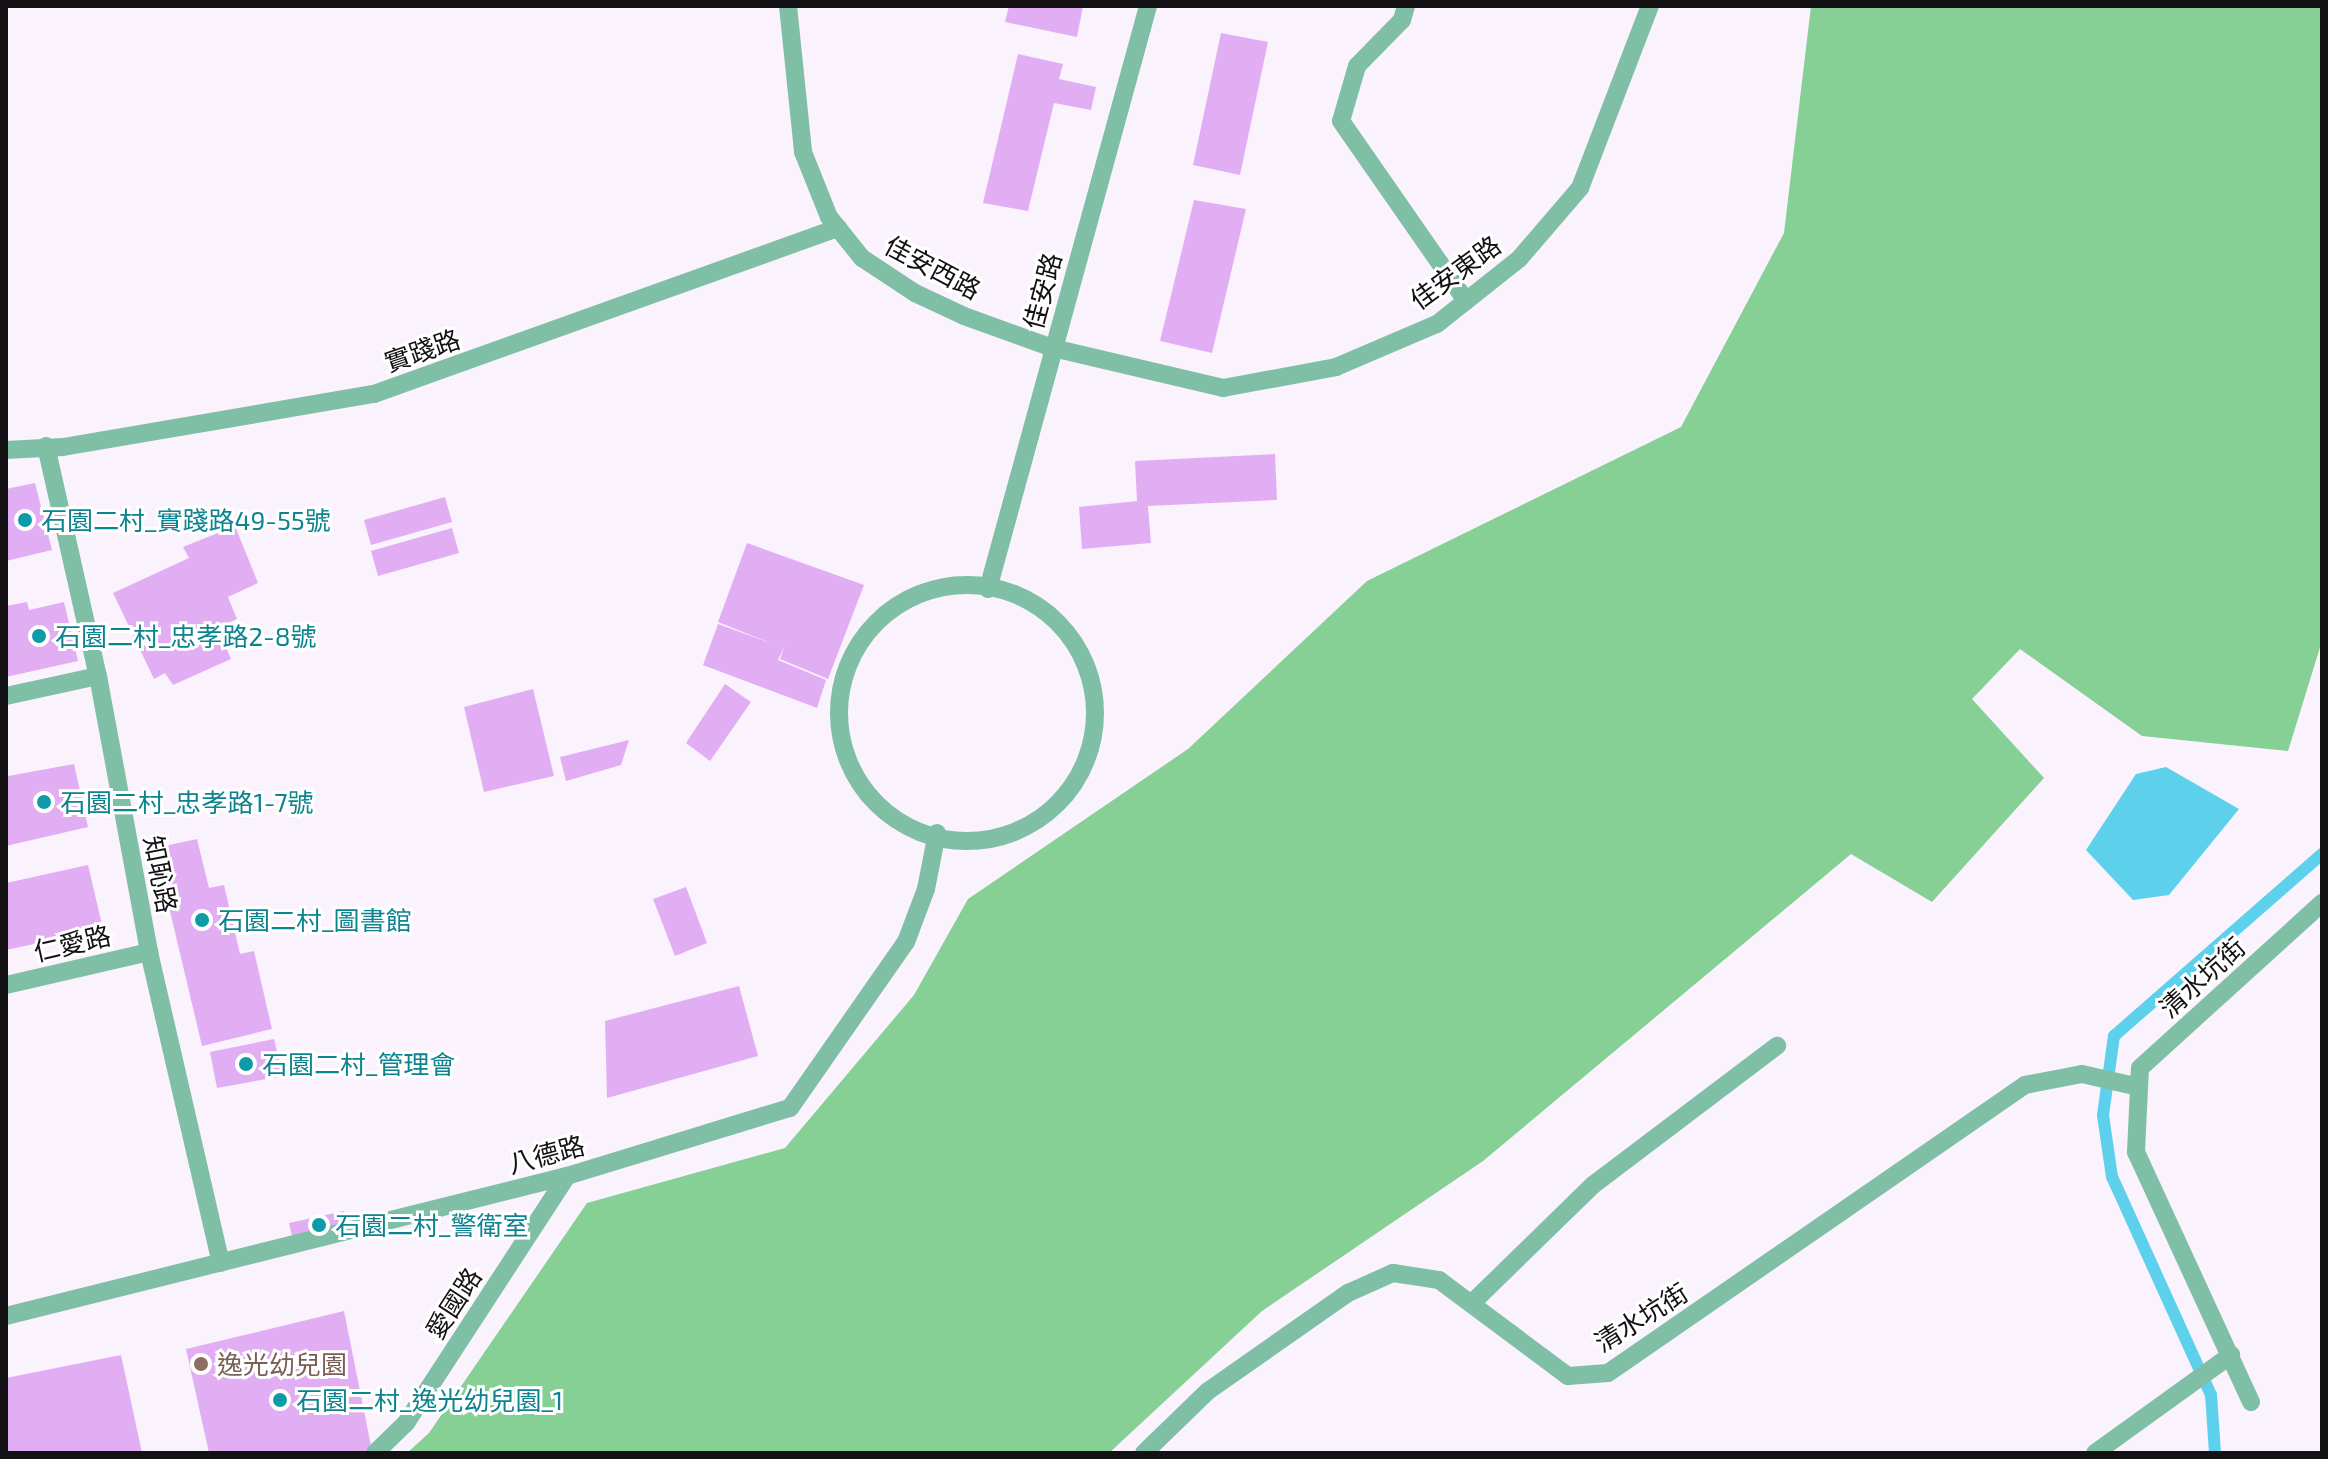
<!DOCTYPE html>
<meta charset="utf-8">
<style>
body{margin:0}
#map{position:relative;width:2328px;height:1459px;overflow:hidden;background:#faf2fd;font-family:"Exo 2","Noto Sans TC",sans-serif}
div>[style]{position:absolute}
.forest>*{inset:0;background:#86cf95}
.water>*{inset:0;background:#5dd0eb}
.stream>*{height:12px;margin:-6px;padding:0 6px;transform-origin:6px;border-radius:6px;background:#5dd0eb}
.building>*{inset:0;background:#e2aef3}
.lane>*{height:18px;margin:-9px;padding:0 9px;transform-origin:9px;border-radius:9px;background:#7fbfa5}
.lane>.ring{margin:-9px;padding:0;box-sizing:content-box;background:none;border:18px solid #7fbfa5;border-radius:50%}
.dots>*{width:22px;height:22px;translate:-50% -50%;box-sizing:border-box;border:4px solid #fff;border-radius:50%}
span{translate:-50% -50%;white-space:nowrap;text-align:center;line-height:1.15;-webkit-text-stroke:6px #fff;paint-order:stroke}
.street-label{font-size:26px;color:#131114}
.culture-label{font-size:26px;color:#0d838f}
.left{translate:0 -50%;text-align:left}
.education-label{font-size:26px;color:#785e54}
.frame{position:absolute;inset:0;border:8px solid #131114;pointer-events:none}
</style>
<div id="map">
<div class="forest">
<div style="clip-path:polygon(1811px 6px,2322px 6px,2322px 641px,2288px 751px,2142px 736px,2020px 649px,1972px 699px,2044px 778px,1932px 902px,1851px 854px,1483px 1161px,1262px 1311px,1109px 1453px,407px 1453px,429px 1433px,587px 1203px,785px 1148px,914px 995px,968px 899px,1188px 749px,1367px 581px,1681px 427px,1784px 233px)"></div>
</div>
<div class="water">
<div style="clip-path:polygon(2166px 767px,2239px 809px,2169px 895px,2133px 900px,2086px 850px,2136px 774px)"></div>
</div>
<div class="stream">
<div style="left:2215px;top:1453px;width:58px;rotate:-93.9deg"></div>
<div style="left:2211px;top:1395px;width:239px;rotate:-114.4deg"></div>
<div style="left:2112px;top:1177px;width:63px;rotate:-98.3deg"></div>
<div style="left:2103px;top:1115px;width:80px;rotate:-82.1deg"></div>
<div style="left:2114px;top:1036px;width:276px;rotate:-41.2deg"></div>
</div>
<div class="building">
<div style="clip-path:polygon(1009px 6px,1083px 6px,1077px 37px,1005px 22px)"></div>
<div style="clip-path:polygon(1221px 33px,1268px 42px,1240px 175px,1193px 165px)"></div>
<div style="clip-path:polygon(1018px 54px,1063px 64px,1059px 79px,1096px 87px,1091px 110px,1054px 103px,1028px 211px,983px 203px)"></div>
<div style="clip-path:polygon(1194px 200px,1246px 209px,1212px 353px,1160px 341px)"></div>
<div style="clip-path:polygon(1275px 454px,1277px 500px,1148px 506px,1151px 543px,1082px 549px,1079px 507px,1137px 501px,1135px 461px)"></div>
<div style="clip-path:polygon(35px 483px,52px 550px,6px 561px,6px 489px)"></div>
<div style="clip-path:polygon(445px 497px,452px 522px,371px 545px,364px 520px)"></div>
<div style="clip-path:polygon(235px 526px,258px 583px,228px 597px,237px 619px,218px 628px,231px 659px,173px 685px,165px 673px,154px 679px,113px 593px,189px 558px,183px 547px)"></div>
<div style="clip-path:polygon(452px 528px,459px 553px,378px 576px,371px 551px)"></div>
<div style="clip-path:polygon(747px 543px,864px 585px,828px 679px,780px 659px,785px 645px,778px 660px,826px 680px,817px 708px,703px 665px,718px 624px,773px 644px,718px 622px)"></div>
<div style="clip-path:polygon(27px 602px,29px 610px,64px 602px,78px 661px,6px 677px,6px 606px)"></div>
<div style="clip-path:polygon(725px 684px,751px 702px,710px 761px,686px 743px)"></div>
<div style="clip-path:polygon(533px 689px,554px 776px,484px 792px,464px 707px)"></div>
<div style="clip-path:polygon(629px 740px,621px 765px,566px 781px,560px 757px)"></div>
<div style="clip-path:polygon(74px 764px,88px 827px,6px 846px,8px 776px)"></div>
<div style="clip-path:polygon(197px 839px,209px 888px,224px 885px,240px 954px,254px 951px,272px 1029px,202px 1046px,155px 848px)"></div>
<div style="clip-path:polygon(88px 865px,103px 929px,6px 950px,6px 883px)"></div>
<div style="clip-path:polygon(686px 887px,707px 943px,675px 956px,653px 899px)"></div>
<div style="clip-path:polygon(739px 986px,758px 1056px,607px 1098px,605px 1021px)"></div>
<div style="clip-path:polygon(274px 1039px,283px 1076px,217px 1088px,210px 1052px)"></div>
<div style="clip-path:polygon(344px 1211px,348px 1227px,293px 1240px,289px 1223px)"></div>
<div style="clip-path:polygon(344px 1311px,372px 1451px,209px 1453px,186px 1349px)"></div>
<div style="clip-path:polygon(121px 1355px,142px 1453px,6px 1453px,6px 1378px)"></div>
</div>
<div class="lane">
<div style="left:788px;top:6px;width:147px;rotate:84.1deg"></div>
<div style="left:803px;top:152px;width:70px;rotate:68.2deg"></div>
<div style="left:829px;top:217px;width:53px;rotate:51.2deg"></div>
<div style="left:862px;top:258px;width:64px;rotate:33.4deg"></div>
<div style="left:915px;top:293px;width:54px;rotate:25.1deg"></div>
<div style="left:964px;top:316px;width:95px;rotate:19.8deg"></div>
<div style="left:1053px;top:348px;width:175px;rotate:13.2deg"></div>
<div style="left:1223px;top:388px;width:115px;rotate:-10.5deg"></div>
<div style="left:1336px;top:367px;width:110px;rotate:-23.1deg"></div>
<div style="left:1437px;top:324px;width:105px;rotate:-38.4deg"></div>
<div style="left:1519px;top:259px;width:94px;rotate:-49.3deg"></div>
<div style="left:1580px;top:188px;width:195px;rotate:-69deg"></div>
<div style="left:1406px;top:6px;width:15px;rotate:106deg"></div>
<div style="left:1402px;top:20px;width:64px;rotate:134.4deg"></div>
<div style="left:1357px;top:66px;width:57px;rotate:106.2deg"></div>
<div style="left:1341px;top:121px;width:219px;rotate:55.2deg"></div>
<div style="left:46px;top:446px;width:236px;rotate:77.3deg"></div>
<div style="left:98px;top:676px;width:281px;rotate:79.5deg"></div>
<div style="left:149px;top:952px;width:319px;rotate:77deg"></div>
<div style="left:6px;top:450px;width:57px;rotate:-3deg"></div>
<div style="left:63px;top:447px;width:315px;rotate:-9.7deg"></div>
<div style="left:374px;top:394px;width:493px;rotate:-19.7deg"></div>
<div class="ring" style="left:839px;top:585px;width:238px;height:238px"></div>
<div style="left:988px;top:589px;width:605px;rotate:-74.65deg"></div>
<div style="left:6px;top:696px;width:94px;rotate:-12.3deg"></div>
<div style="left:6px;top:985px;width:147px;rotate:-13deg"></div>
<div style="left:1472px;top:1303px;width:169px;rotate:-44.3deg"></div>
<div style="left:1593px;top:1185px;width:231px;rotate:-37.1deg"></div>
<div style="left:6px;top:1316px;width:578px;rotate:-14.01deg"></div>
<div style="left:567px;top:1176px;width:233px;rotate:-17deg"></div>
<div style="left:790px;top:1108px;width:203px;rotate:-55.1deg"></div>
<div style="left:906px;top:942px;width:57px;rotate:-69.3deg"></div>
<div style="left:926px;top:889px;width:57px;rotate:-78.9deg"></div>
<div style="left:2251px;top:1402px;width:275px;rotate:-114.7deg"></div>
<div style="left:2136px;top:1152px;width:84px;rotate:-87.3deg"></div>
<div style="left:2140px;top:1068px;width:246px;rotate:-42.2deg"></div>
<div style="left:375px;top:1453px;width:43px;rotate:-44.1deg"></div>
<div style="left:406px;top:1423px;width:295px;rotate:-56.9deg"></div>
<div style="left:1144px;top:1453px;width:89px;rotate:-44.1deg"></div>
<div style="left:1208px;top:1391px;width:171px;rotate:-35deg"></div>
<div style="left:1348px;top:1293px;width:49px;rotate:-24deg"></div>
<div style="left:1393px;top:1273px;width:47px;rotate:8.7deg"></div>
<div style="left:1439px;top:1280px;width:161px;rotate:36.7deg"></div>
<div style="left:1568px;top:1376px;width:40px;rotate:-4.3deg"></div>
<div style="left:1608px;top:1373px;width:507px;rotate:-34.63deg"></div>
<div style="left:2025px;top:1085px;width:58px;rotate:-10.9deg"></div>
<div style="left:2082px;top:1074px;width:58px;rotate:12.8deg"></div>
<div style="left:2095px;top:1453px;width:168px;rotate:-35.8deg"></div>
</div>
<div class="dots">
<div style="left:25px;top:520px;background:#0f9aa8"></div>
<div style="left:39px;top:636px;background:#0f9aa8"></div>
<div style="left:44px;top:802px;background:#0f9aa8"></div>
<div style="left:202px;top:920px;background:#0f9aa8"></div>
<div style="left:246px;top:1064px;background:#0f9aa8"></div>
<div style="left:319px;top:1225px;background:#0f9aa8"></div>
<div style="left:201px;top:1364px;background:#8d6e63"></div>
<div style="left:280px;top:1400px;background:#0f9aa8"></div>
</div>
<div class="street-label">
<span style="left:933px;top:267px;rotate:28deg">佳安西路</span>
<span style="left:1455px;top:272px;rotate:-36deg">佳安東路</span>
<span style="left:1042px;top:291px;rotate:-75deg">佳安路</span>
<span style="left:422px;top:350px;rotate:-19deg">實踐路</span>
<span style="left:161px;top:874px;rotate:79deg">知恥路</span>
<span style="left:72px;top:943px;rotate:-13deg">仁愛路</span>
<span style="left:2202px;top:977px;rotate:-42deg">清水坑街</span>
<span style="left:546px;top:1154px;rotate:-15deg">八德路</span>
<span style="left:453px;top:1303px;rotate:-57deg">愛國路</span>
<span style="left:1641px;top:1317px;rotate:-32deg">清水坑街</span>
</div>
<div class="culture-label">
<span class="left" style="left:41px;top:520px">石園二村_實踐路49-55號</span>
<span class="left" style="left:55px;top:636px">石園二村_忠孝路2-8號</span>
<span class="left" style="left:60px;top:802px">石園二村_忠孝路1-7號</span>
<span class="left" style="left:218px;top:920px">石園二村_圖書館</span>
<span class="left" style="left:262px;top:1064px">石園二村_管理會</span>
<span class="left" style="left:335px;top:1225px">石園二村_警衛室</span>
<span class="left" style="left:296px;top:1400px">石園二村_逸光幼兒園_1</span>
</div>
<div class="education-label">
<span class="left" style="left:217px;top:1364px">逸光幼兒園</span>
</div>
<div class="frame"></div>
</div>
